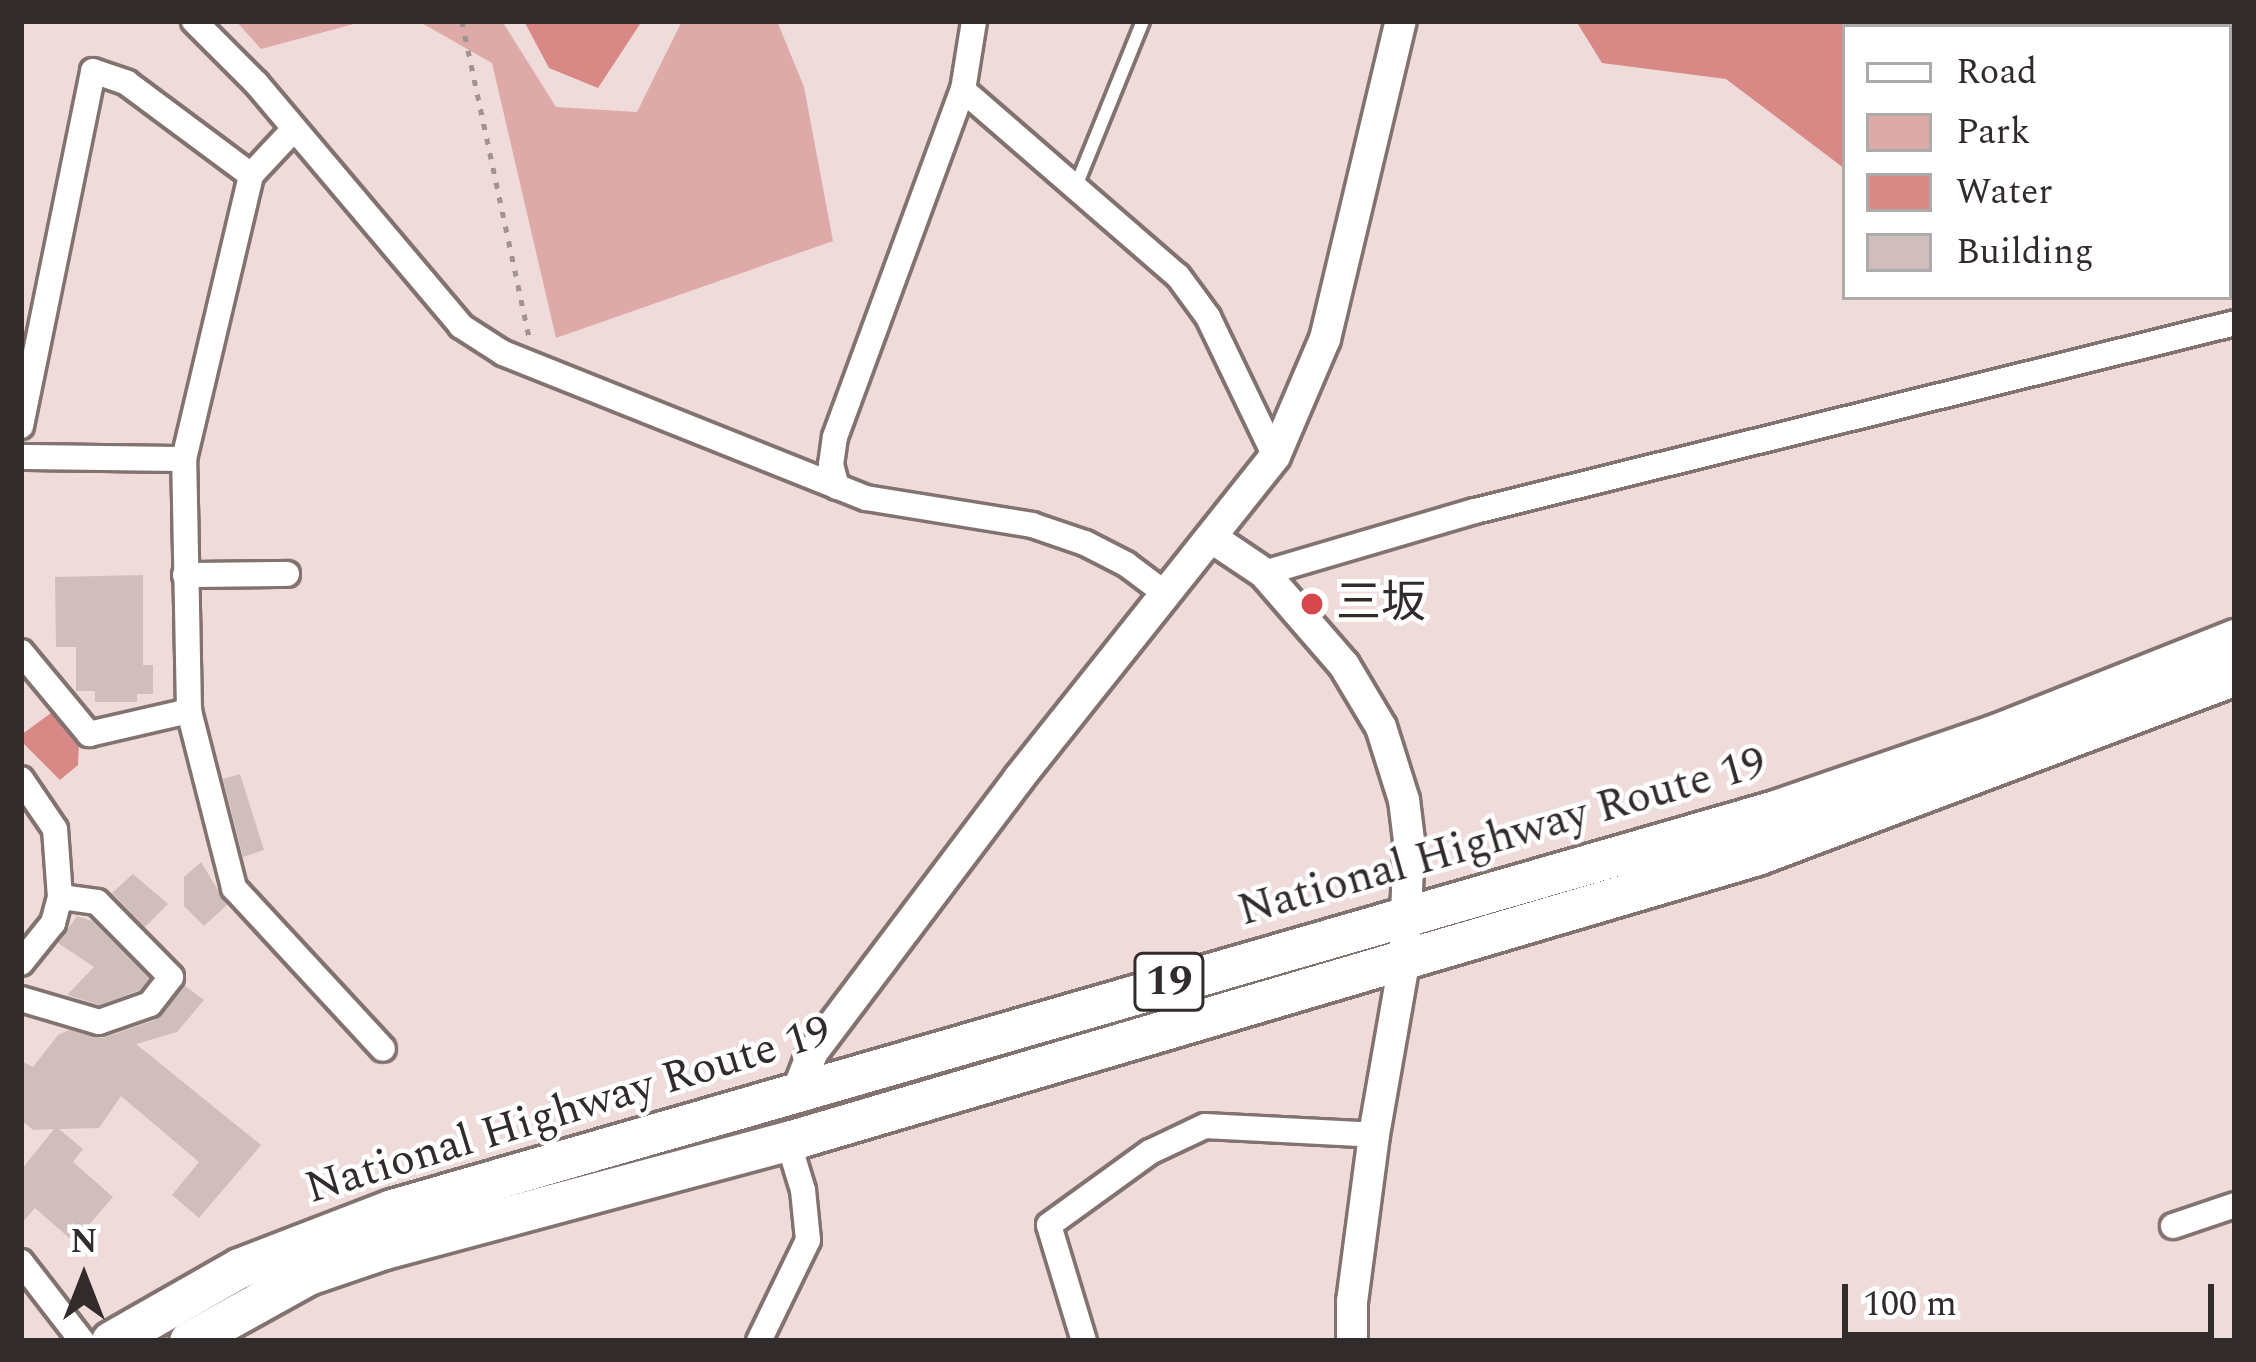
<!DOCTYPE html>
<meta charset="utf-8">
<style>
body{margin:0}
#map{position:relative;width:2256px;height:1362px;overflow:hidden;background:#eedbda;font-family:Spectral,"Noto Sans JP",serif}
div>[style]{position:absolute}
.green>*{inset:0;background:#ddaaa7}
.water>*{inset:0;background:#d88985}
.building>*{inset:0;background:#d0bebd}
.path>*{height:4.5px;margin-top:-2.25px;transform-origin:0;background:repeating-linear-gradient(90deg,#a19392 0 6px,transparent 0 15px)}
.roads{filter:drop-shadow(3px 0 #827270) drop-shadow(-3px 0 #827270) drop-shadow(0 3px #827270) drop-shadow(0 -3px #827270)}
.service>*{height:12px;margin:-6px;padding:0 6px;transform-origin:6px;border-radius:6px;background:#fff}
.minor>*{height:24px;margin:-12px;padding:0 12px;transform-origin:12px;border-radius:12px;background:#fff}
.tertiary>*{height:30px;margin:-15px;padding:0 15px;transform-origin:15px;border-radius:15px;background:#fff}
.trunk>*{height:39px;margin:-19.5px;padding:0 19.5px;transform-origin:19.5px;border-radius:19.5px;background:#fff}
.dots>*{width:33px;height:33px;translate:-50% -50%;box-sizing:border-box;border:6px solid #fff;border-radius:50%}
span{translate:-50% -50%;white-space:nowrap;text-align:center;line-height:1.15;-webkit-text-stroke:9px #fff;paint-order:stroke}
.shield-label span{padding:3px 9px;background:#fff;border:3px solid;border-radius:9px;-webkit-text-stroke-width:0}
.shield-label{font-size:42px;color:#322b2b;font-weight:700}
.poi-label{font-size:45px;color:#322b2b}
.left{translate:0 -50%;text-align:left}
.street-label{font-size:45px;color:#322b2b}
.frame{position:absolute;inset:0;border:24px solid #322b2b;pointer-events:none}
.legend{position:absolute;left:1842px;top:24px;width:390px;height:276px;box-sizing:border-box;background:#fff;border:3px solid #adaaaa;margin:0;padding:15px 21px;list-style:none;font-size:36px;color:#322b2b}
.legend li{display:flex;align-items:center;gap:24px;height:60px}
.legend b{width:60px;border:3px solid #adaaaa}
.north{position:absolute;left:24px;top:1218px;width:120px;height:120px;-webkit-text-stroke:9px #fff;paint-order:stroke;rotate:0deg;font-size:33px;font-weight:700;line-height:48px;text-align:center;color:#322b2b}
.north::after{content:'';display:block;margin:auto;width:42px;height:54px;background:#322b2b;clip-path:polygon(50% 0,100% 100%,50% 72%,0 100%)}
.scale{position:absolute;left:1842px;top:1284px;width:372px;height:54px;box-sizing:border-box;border:6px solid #322b2b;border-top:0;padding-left:15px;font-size:36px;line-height:42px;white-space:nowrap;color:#322b2b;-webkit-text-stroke:9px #fff;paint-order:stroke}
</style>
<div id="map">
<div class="green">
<div style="clip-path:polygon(236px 21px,365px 21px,261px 49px)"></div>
<div style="clip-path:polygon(418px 21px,502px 21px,556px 107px,637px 112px,682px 21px,777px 21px,804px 87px,833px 241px,556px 338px,492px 63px)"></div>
</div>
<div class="water">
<div style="clip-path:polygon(524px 21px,642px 21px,598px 88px,549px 68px)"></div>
<div style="clip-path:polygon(1576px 21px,2218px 21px,2216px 27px,1845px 27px,1845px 169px,1726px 79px,1602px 63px)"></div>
<div style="clip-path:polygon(51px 713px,79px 743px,78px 765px,60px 780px,21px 741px,21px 735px)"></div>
</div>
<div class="building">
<div style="clip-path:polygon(143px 575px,143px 665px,153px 665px,153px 694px,137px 694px,137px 702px,95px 702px,95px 691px,76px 691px,76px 647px,56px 647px,55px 577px)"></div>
<div style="clip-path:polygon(240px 774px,264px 850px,243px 857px,223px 779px)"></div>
<div style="clip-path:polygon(201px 862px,227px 905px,204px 926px,184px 906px,184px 877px)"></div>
<div style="clip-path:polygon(133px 874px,168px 904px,145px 927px,112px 893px)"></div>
<div style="clip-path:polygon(77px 916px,92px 921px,149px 978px,140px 990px,99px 1005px,67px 995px,94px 967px,58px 943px)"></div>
<div style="clip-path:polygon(185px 986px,204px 1000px,177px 1032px,136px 1044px,261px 1145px,199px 1218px,172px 1195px,199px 1162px,121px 1096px,99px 1128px,59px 1129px,83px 1149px,73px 1162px,113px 1197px,74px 1242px,35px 1208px,21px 1224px,21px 1170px,54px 1129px,33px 1130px,21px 1120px,21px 1061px,33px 1067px,58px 1035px,69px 1030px,103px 1038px,155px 1020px)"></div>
</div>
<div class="path">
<div style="left:462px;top:21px;width:326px;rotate:78deg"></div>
</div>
<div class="roads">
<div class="service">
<div style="left:1076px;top:186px;width:178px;rotate:-67.9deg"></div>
</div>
<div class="minor">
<div style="left:194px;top:21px;width:88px;rotate:45deg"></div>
<div style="left:256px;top:83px;width:318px;rotate:49.8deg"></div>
<div style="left:461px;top:326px;width:50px;rotate:32.7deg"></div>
<div style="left:503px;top:353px;width:391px;rotate:21.8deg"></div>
<div style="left:866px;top:498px;width:168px;rotate:9.2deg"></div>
<div style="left:1032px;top:525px;width:56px;rotate:18.8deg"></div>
<div style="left:1085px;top:543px;width:46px;rotate:27.1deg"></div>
<div style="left:1126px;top:564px;width:50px;rotate:36.9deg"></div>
<div style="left:963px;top:90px;width:284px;rotate:40.9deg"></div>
<div style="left:1178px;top:276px;width:51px;rotate:53.8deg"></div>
<div style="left:1208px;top:317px;width:154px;rotate:64.3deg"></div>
<div style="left:21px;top:426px;width:362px;rotate:-78.5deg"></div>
<div style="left:93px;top:71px;width:36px;rotate:19deg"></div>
<div style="left:127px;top:83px;width:154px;rotate:36.6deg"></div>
<div style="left:21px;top:457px;width:163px;rotate:0.7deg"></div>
<div style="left:184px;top:459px;width:292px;rotate:-76.7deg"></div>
<div style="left:251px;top:175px;width:63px;rotate:-46.9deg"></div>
<div style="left:837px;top:487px;width:23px;rotate:-105deg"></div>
<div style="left:831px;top:465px;width:28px;rotate:-82deg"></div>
<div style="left:835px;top:437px;width:370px;rotate:-69.8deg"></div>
<div style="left:963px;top:90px;width:70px;rotate:-80.9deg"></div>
<div style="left:1264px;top:573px;width:220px;rotate:-16.4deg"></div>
<div style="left:1475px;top:511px;width:783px;rotate:-13.89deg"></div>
<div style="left:185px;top:575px;width:102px;rotate:-0.6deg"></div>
<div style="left:21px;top:652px;width:107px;rotate:50.3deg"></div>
<div style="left:89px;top:734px;width:103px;rotate:-13deg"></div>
<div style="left:189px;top:711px;width:252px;rotate:-91.1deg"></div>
<div style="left:189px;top:711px;width:183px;rotate:75.7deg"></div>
<div style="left:234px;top:888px;width:219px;rotate:47.2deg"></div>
<div style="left:21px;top:779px;width:60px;rotate:55.8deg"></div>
<div style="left:55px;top:829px;width:68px;rotate:85.8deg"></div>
<div style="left:60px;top:897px;width:27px;rotate:105deg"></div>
<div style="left:53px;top:923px;width:51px;rotate:128.7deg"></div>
<div style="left:21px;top:999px;width:81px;rotate:16.4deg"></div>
<div style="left:99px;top:1022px;width:54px;rotate:-19.4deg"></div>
<div style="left:150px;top:1004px;width:34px;rotate:-52deg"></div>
<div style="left:171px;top:977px;width:105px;rotate:-134.6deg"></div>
<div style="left:97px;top:902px;width:37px;rotate:-172deg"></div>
<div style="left:2173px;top:1226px;width:65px;rotate:-18.7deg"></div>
<div style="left:21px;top:1262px;width:100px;rotate:52.3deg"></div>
<div style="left:759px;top:1341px;width:112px;rotate:-64.1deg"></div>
<div style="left:808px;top:1240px;width:50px;rotate:-95.7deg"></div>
<div style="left:803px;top:1190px;width:51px;rotate:-107deg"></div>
<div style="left:1084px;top:1341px;width:121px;rotate:-106.8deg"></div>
<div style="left:1049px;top:1225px;width:125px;rotate:-35.9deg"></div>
<div style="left:1150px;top:1152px;width:61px;rotate:-25.3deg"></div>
<div style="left:1205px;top:1126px;width:169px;rotate:3deg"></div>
</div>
<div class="tertiary">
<div style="left:1212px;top:538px;width:63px;rotate:33.9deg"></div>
<div style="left:1264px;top:573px;width:122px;rotate:49deg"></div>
<div style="left:1344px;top:665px;width:72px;rotate:59.2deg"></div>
<div style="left:1381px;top:727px;width:77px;rotate:72.5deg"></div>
<div style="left:1404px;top:800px;width:41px;rotate:83deg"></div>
<div style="left:1409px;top:841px;width:122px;rotate:92.3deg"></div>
<div style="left:1404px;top:963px;width:175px;rotate:99.9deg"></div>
<div style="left:1374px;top:1135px;width:167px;rotate:97.5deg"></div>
<div style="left:1352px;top:1301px;width:40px;rotate:90deg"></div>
<div style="left:798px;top:1090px;width:40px;rotate:-69deg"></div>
<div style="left:812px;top:1053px;width:344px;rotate:-53deg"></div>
<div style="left:1019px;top:778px;width:411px;rotate:-51.5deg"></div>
<div style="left:1275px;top:456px;width:127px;rotate:-66.9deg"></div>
<div style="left:1325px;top:339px;width:327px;rotate:-76.6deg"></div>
</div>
<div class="trunk">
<div style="left:111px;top:1341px;width:147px;rotate:-29.7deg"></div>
<div style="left:239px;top:1268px;width:164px;rotate:-21.1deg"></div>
<div style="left:392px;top:1209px;width:1439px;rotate:-16.09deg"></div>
<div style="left:1775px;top:810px;width:234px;rotate:-19deg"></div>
<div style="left:1996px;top:734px;width:257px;rotate:-21.7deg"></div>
<div style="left:189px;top:1341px;width:136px;rotate:-29deg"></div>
<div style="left:308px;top:1275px;width:80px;rotate:-18.9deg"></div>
<div style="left:384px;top:1249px;width:418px;rotate:-15deg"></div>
<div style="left:788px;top:1141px;width:1010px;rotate:-16.44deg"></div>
<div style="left:1757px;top:855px;width:511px;rotate:-20.63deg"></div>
</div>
</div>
<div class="dots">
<div style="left:1312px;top:604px;background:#d6474b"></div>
</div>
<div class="shield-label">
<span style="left:1169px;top:982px">19</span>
</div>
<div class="poi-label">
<span class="left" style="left:1336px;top:604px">三坂</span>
</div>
<div class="street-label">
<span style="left:1502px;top:837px;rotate:-16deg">National Highway Route 19</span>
<span style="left:568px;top:1110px;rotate:-17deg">National Highway Route 19</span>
</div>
<div class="frame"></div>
<ul class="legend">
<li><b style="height:15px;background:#fff"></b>Road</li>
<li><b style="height:33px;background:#ddaaa7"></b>Park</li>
<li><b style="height:33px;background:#d88985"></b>Water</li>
<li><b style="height:33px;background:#d0bebd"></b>Building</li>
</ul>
<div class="north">N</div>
<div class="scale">100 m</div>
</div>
